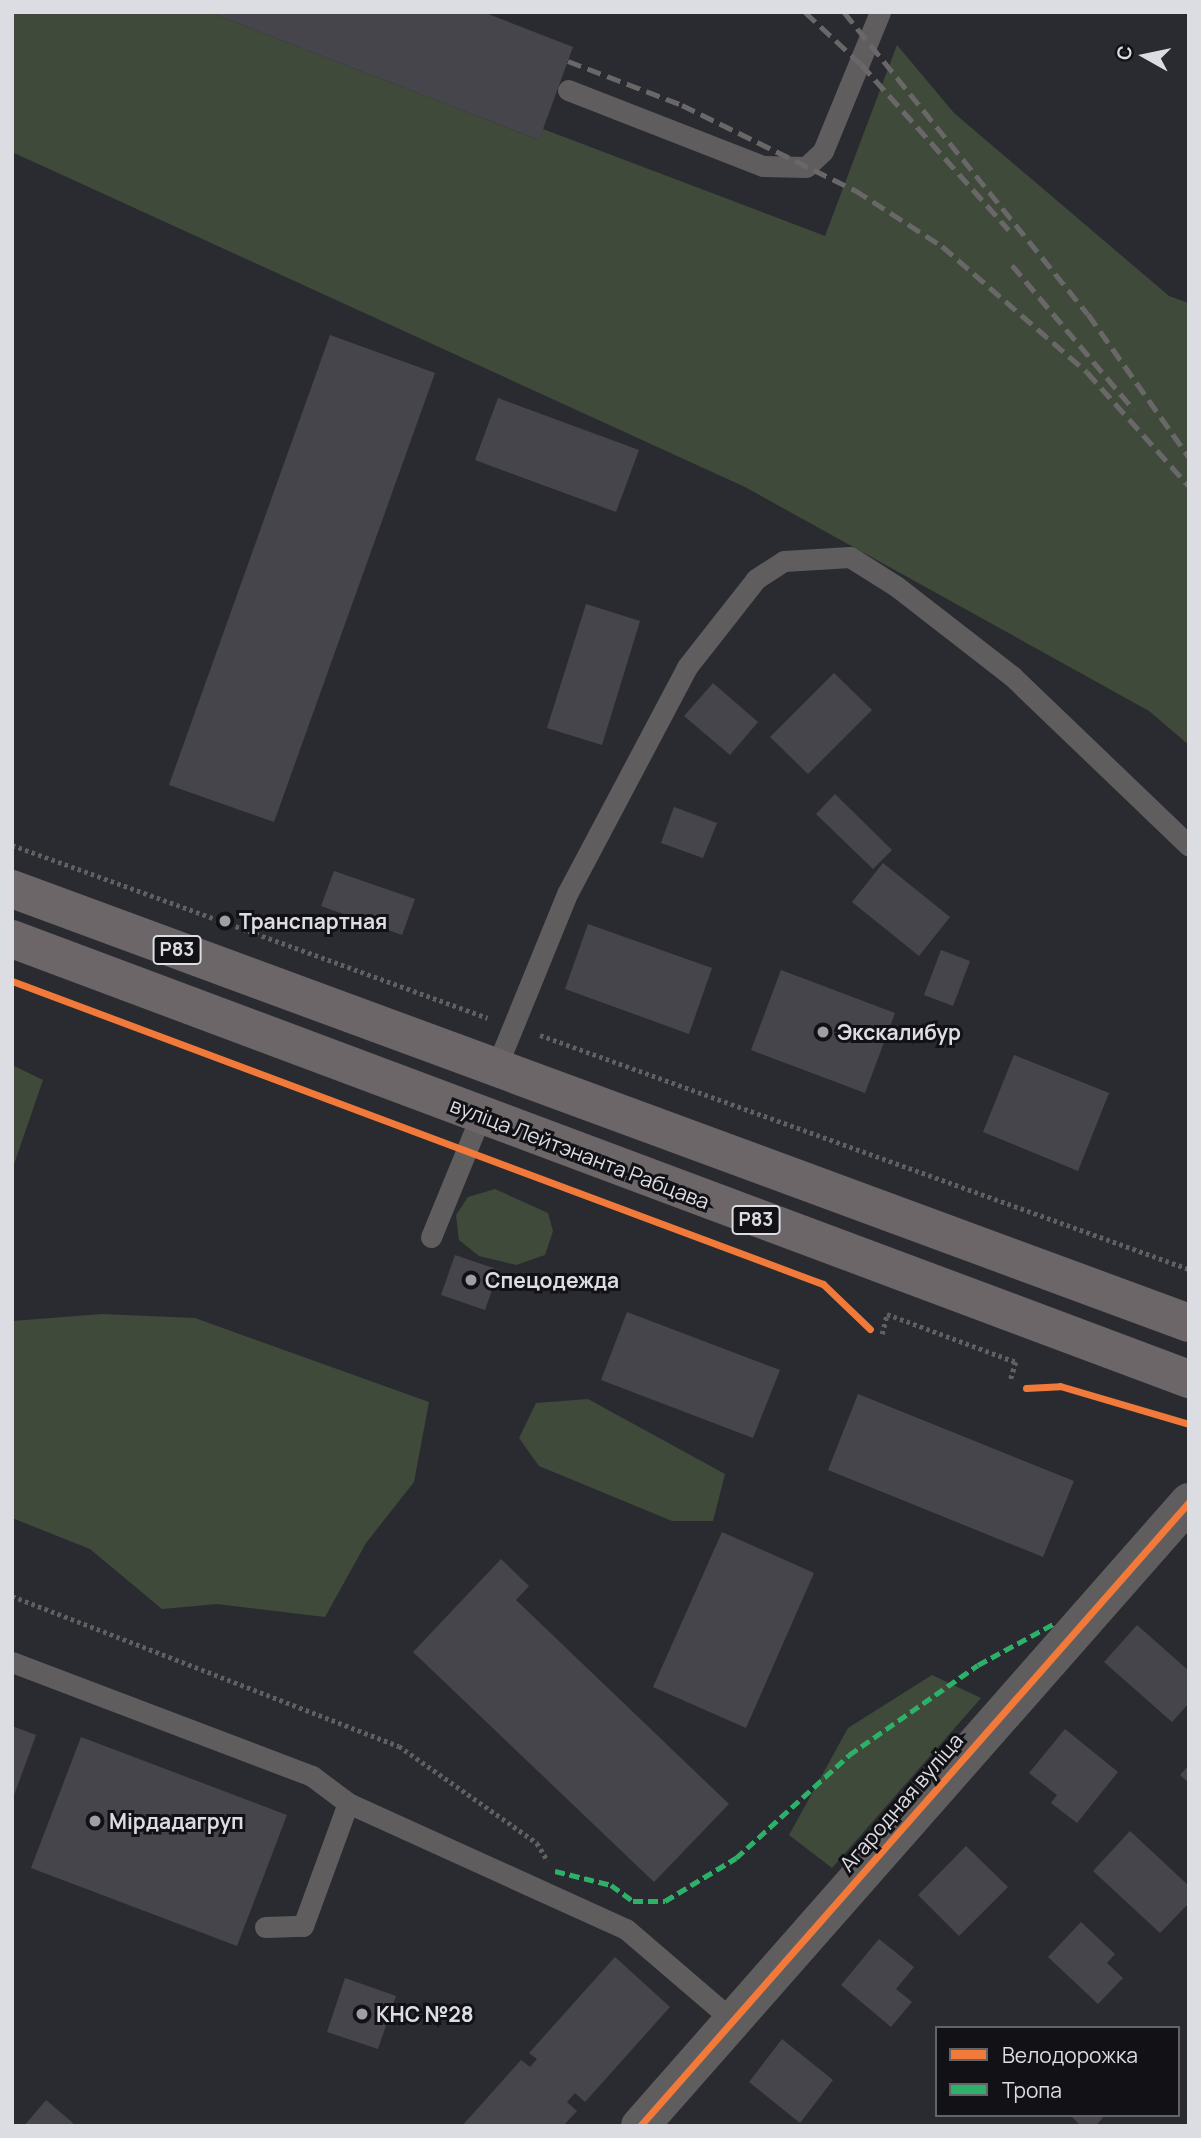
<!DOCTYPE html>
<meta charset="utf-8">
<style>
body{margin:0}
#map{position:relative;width:1201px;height:2138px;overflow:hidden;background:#2a2b30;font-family:Manrope,sans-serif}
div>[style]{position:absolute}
.green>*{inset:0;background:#3f4a3a}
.building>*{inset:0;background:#47454c}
.path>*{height:4.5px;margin-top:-2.25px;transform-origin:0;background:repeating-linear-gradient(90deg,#615f60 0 3.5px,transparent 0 7px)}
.service>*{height:21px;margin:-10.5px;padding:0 10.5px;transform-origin:10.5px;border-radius:10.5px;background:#605d5f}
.minor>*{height:38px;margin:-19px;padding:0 19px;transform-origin:19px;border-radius:19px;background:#605d5f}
.trunk>*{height:38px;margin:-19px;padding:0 19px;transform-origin:19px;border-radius:19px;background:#6c6668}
.rail>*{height:5px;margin-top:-2.5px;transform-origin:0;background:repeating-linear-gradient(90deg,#6a6769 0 14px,transparent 0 21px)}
.quiet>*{height:5px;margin-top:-2.5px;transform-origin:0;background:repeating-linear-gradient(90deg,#2db169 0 10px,transparent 0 15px)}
.cycleway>*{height:7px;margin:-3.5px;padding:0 3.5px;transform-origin:3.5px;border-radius:3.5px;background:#f17a3a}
.dots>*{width:19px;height:19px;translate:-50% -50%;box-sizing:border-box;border:4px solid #121216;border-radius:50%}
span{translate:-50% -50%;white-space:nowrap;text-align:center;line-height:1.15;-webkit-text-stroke:6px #121216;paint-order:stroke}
.shield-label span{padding:2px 5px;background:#121216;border:2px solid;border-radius:5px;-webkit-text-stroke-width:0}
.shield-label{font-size:19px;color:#dcdde3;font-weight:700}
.poi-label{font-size:21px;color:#dcdde3;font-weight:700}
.left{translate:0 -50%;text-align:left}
.street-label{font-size:21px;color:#dcdde3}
.frame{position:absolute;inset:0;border:14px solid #dcdde3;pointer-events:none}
.legend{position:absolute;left:935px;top:2026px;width:245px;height:91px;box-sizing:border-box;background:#121216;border:2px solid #636368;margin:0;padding:9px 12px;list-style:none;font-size:21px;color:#dcdde3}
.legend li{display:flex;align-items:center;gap:14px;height:35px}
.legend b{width:35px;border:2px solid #636368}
.north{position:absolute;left:1110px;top:21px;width:70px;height:70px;-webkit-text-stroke:5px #121216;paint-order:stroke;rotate:279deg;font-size:19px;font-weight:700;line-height:28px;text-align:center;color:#dcdde3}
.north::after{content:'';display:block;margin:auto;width:24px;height:32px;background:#dcdde3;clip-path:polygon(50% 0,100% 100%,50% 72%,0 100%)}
</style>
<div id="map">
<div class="green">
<div style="clip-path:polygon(12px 12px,209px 12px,539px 140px,543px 129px,825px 236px,897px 45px,954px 113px,1169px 296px,1189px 303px,1189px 745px,1149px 711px,745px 487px,12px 152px)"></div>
<div style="clip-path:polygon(12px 1065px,43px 1080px,12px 1170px)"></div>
<div style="clip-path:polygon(495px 1189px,548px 1213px,553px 1231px,545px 1255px,516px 1265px,479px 1256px,459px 1240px,456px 1215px,468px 1197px)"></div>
<div style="clip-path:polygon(102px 1314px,195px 1318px,429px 1402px,414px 1482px,366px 1543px,325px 1617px,217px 1604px,162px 1609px,90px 1549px,12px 1518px,12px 1321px)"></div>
<div style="clip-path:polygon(588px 1399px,725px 1474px,713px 1521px,672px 1521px,539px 1466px,519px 1438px,536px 1403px)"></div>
<div style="clip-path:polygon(932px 1675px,981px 1698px,832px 1868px,789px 1835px,848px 1728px)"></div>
</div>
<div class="building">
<div style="clip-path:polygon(209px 12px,483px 12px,573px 47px,539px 140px)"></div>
<div style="clip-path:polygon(330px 335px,435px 373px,274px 822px,169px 785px)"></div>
<div style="clip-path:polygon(498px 398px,639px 450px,616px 512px,475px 460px)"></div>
<div style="clip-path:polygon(586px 604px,640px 621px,602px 745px,547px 728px)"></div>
<div style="clip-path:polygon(834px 673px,872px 710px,808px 774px,770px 737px)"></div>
<div style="clip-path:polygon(713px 683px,758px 722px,730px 755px,684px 716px)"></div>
<div style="clip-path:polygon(835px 794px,892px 850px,873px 869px,816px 814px)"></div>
<div style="clip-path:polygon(674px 807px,717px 823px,703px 858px,661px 843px)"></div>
<div style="clip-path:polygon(883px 863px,950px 917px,919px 956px,852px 902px)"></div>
<div style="clip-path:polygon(334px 871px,415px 899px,402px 935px,321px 906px)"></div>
<div style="clip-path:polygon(588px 924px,712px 968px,689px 1034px,565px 989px)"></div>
<div style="clip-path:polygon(941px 950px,970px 961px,953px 1006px,924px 995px)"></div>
<div style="clip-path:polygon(781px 970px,895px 1013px,865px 1093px,751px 1050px)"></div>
<div style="clip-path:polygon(1014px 1055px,1109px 1093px,1078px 1171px,983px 1132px)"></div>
<div style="clip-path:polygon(455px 1255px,499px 1270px,485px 1310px,441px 1295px)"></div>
<div style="clip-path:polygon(627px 1312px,780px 1370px,753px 1438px,601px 1380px)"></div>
<div style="clip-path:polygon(858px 1394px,1074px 1481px,1043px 1557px,828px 1470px)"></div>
<div style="clip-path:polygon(722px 1532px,814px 1573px,746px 1728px,653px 1687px)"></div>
<div style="clip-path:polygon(501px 1559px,529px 1586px,516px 1600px,729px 1804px,654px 1882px,413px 1652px)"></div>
<div style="clip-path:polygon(1137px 1625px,1189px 1671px,1189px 1703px,1172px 1722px,1104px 1662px)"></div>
<div style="clip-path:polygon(12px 1726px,36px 1735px,13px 1798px,12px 1798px)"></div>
<div style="clip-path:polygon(1065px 1729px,1118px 1772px,1077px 1823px,1051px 1803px,1057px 1795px,1029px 1773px)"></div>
<div style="clip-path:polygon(81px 1737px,287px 1815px,237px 1946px,31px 1868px)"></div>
<div style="clip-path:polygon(1189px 1765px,1189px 1783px,1180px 1775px)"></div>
<div style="clip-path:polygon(1130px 1831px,1189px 1886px,1189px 1903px,1160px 1933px,1093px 1871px)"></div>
<div style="clip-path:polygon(966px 1846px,1008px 1887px,959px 1936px,918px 1895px)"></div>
<div style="clip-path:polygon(1081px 1922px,1115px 1954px,1107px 1963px,1123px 1978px,1098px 2004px,1048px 1957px)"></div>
<div style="clip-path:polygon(879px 1939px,914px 1967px,896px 1989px,912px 2002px,891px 2027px,841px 1985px)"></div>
<div style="clip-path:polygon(615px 1957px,670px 2007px,585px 2102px,575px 2093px,567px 2102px,577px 2111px,563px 2126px,462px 2126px,521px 2060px,530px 2067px,537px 2059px,529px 2053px)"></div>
<div style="clip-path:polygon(345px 1978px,396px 1996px,378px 2049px,327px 2032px)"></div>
<div style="clip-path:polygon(782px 2039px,833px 2080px,800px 2123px,749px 2082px)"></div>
<div style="clip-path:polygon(46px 2100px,73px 2123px,71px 2126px,24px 2126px)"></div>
<div style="clip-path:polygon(1070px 2115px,1105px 2115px,1096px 2126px,1081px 2126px)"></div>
</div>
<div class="path">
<div style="left:12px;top:845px;width:506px;rotate:19.97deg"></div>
<div style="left:540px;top:1035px;width:690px;rotate:19.83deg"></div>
<div style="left:882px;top:1334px;width:21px;rotate:-76deg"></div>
<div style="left:887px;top:1314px;width:138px;rotate:20.4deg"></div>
<div style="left:1016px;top:1362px;width:21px;rotate:107deg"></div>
<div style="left:12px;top:1596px;width:415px;rotate:21.2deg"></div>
<div style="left:399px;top:1746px;width:169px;rotate:35.1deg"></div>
<div style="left:537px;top:1843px;width:21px;rotate:59deg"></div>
</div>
<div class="service">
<div style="left:568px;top:90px;width:209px;rotate:21.3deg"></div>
<div style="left:763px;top:166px;width:43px;rotate:1.3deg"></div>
<div style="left:806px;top:167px;width:23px;rotate:-43deg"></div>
<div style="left:823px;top:151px;width:150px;rotate:-67.7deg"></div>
<div style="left:496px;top:1068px;width:190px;rotate:-67.8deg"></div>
<div style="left:568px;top:892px;width:255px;rotate:-62.1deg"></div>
<div style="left:687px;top:667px;width:112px;rotate:-51.9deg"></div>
<div style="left:756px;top:579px;width:33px;rotate:-33deg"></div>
<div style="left:784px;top:561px;width:66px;rotate:-3.5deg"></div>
<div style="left:850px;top:557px;width:54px;rotate:32.2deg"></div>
<div style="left:896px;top:586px;width:147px;rotate:37.8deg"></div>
<div style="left:1012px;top:676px;width:245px;rotate:43.8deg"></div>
<div style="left:431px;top:1237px;width:132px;rotate:-67.7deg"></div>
<div style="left:12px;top:1662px;width:321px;rotate:20.8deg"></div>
<div style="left:312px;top:1776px;width:45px;rotate:36.9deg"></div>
<div style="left:348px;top:1803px;width:305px;rotate:24.4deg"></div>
<div style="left:626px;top:1929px;width:140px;rotate:40.6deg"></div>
<div style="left:265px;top:1927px;width:38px;rotate:-2deg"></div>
<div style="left:303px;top:1926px;width:131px;rotate:-69.9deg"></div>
</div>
<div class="minor">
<div style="left:640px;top:2126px;width:831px;rotate:-48.66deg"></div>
</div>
<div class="trunk">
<div style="left:12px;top:889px;width:1254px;rotate:20.24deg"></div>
<div style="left:12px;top:939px;width:1257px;rotate:20.5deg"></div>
</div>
<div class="rail">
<div style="left:805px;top:12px;width:76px;rotate:42.9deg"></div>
<div style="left:861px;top:64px;width:222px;rotate:48.3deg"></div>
<div style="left:844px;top:12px;width:388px;rotate:51.1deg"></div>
<div style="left:1088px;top:314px;width:175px;rotate:54.8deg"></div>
<div style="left:568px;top:61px;width:122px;rotate:21.1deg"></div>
<div style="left:682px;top:105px;width:193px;rotate:26.2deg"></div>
<div style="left:855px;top:190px;width:103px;rotate:32.8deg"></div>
<div style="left:942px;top:246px;width:192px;rotate:41deg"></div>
<div style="left:1087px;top:372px;width:153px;rotate:48.2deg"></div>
<div style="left:1012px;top:265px;width:189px;rotate:49.9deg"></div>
</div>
<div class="quiet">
<div style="left:555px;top:1871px;width:58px;rotate:14deg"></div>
<div style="left:611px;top:1885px;width:27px;rotate:36deg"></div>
<div style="left:633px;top:1901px;width:32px"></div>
<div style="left:665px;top:1901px;width:83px;rotate:-31.2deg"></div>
<div style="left:736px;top:1858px;width:153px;rotate:-42.3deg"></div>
<div style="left:849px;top:1755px;width:157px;rotate:-34.9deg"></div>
<div style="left:978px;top:1665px;width:88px;rotate:-28.6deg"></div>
</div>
<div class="cycleway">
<div style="left:12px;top:981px;width:866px;rotate:20.49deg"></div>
<div style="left:823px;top:1284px;width:65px;rotate:43.8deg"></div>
<div style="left:1026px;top:1388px;width:34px;rotate:-3deg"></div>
<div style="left:1060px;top:1386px;width:134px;rotate:16.4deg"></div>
<div style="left:640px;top:2126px;width:831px;rotate:-48.66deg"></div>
</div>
<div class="dots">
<div style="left:225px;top:921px;background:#9e9fa4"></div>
<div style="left:823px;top:1032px;background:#9e9fa4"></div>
<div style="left:471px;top:1280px;background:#9e9fa4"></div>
<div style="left:95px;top:1821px;background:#9e9fa4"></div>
<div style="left:362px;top:2014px;background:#9e9fa4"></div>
</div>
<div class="shield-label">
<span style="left:177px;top:950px">Р83</span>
<span style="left:756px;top:1220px">Р83</span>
</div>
<div class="poi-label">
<span class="left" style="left:239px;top:921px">Транспартная</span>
<span class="left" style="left:837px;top:1032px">Экскалибур</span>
<span class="left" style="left:485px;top:1280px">Спецодежда</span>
<span class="left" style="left:109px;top:1821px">Мірдадагруп</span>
<span class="left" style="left:376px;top:2014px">КНС №28</span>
</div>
<div class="street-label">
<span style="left:580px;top:1153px;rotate:21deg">вуліца Лейтэнанта Рабцава</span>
<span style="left:901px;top:1802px;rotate:-49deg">Агародная вуліца</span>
</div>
<div class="frame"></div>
<ul class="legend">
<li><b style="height:9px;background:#f17a3a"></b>Велодорожка</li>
<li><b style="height:9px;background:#2db169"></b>Тропа</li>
</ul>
<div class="north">С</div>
</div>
